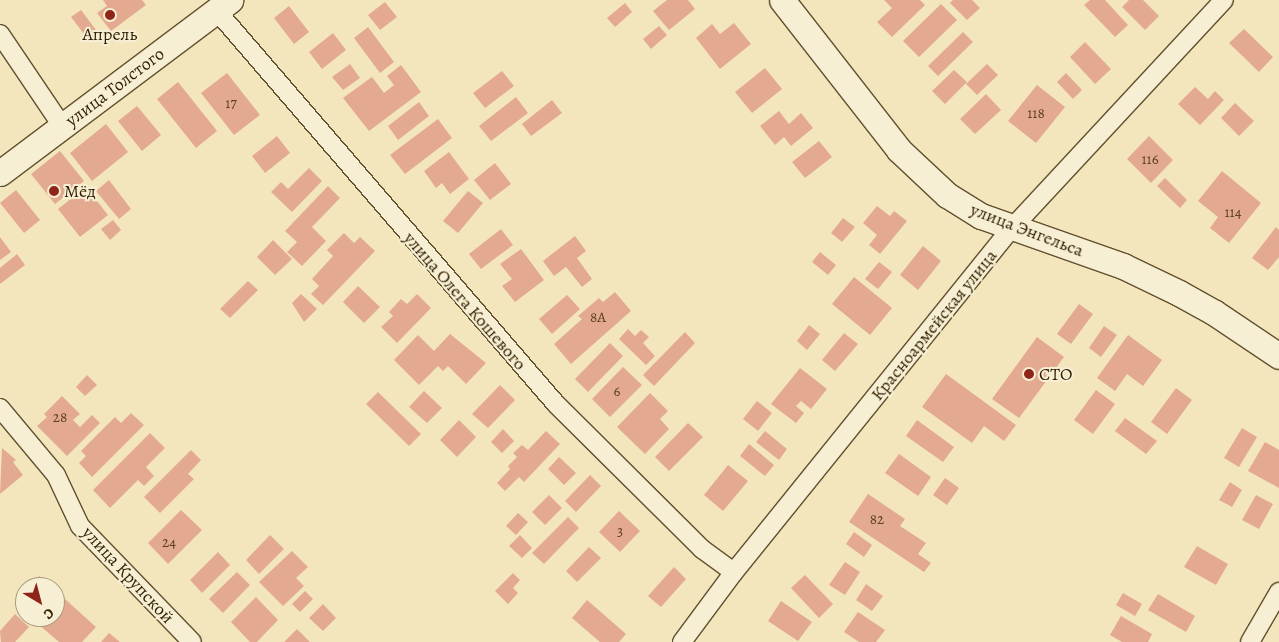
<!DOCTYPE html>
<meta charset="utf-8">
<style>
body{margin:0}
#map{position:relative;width:1279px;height:642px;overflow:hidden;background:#f3e6bc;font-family:Alegreya,serif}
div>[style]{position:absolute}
.building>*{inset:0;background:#e4aa91}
.roads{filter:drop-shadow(1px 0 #62502f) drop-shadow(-1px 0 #62502f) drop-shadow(0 1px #62502f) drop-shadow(0 -1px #62502f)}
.street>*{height:18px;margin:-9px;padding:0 9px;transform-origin:9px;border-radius:9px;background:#f7efd3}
.secondary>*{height:25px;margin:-12.5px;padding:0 12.5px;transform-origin:12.5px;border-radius:12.5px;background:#f7efd3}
.dots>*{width:14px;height:14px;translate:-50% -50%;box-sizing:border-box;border:2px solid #f7efd3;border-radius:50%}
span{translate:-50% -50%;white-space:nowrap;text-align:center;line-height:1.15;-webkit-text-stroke:4px #f7efd3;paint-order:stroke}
.number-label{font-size:15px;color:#5e4124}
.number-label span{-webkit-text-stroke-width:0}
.poi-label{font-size:18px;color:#311e00}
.left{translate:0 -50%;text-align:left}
.street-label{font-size:18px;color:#311e00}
.north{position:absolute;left:15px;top:577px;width:50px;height:50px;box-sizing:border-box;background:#f7efd3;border:1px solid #a89b7f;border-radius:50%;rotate:143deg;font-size:14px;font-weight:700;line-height:20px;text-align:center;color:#311e00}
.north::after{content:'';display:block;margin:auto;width:18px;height:22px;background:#8f2418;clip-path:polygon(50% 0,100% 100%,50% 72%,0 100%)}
</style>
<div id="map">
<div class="building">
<div style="clip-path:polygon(103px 0,142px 0,146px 5px,111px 31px,97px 13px,107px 6px)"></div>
<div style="clip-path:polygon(667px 0,688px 0,695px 9px,669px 30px,653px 11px)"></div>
<div style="clip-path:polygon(884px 0,920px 0,925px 5px,892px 37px,877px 22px,892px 8px)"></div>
<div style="clip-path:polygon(953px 0,972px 0,980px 8px,967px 20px,950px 3px)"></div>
<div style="clip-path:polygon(1090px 0,1105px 0,1128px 25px,1115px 37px,1084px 5px)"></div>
<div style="clip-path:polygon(1129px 0,1143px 0,1159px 16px,1145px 30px,1122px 7px)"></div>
<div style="clip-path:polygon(385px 2px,397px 17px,380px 30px,368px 15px)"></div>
<div style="clip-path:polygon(625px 3px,632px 12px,615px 27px,607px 18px)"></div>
<div style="clip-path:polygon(941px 4px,957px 20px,919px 57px,903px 41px)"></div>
<div style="clip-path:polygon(289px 6px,309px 32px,294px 44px,274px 18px)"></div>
<div style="clip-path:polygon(81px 10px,99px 34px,90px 42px,71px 17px)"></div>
<div style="clip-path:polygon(734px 23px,751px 44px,720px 69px,696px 38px,712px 24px,720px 34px)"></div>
<div style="clip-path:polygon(659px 26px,667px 35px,651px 49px,643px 39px)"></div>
<div style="clip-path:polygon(368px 27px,394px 62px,380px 73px,354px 38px)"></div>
<div style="clip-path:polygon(1244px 29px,1273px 57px,1259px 72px,1229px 43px)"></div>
<div style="clip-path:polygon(963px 32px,973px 42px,938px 76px,928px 66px)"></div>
<div style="clip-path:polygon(333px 33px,346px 50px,322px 69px,309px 52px)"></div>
<div style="clip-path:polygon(1085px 42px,1111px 69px,1095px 84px,1070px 57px)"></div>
<div style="clip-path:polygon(350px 64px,360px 78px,343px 90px,332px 77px)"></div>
<div style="clip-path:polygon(987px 64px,998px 75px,977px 95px,966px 84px)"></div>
<div style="clip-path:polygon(401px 65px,421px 92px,369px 131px,343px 98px,372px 77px,384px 93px,394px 85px,387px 76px)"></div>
<div style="clip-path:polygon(765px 68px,782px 89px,752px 113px,735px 92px)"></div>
<div style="clip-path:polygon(954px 70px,967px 82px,945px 104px,932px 91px)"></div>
<div style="clip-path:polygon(502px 71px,514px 86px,485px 108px,473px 93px)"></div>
<div style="clip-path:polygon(227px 73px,260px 115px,234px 135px,201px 93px)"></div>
<div style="clip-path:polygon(1066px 73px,1082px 90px,1073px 99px,1057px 82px)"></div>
<div style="clip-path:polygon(178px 82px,217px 131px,196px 148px,157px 99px)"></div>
<div style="clip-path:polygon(1037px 85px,1065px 107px,1036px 143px,1008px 121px)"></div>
<div style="clip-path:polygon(1195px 87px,1208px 99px,1215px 91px,1224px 100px,1200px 125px,1178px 104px)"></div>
<div style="clip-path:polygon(986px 94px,1001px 110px,975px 134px,960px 119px)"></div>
<div style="clip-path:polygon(516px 97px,528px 113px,491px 141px,479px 126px)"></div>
<div style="clip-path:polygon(552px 100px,562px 113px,531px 136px,522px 124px)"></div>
<div style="clip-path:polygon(419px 102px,429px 116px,398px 140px,388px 126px)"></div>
<div style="clip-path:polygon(1235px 103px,1254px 121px,1239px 136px,1221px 118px)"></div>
<div style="clip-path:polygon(137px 106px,161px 135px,142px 151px,118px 121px)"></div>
<div style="clip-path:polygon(779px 111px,789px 124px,801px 113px,813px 128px,791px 146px,784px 137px,775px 145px,760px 126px)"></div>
<div style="clip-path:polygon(438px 119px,452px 138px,405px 174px,390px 155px)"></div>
<div style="clip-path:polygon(106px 124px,128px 152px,92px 181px,70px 153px)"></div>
<div style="clip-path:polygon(277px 136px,290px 153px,265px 173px,252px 156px)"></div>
<div style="clip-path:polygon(1149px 136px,1173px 160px,1151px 183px,1127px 159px)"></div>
<div style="clip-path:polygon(819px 141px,832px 157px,805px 178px,792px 162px)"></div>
<div style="clip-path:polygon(60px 151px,84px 181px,55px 204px,31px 174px)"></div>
<div style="clip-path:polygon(449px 152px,469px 179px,450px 194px,442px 183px,436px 188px,424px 171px)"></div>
<div style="clip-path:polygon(495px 163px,511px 184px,490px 200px,474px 180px)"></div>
<div style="clip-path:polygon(309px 168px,322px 181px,292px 212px,271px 192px,281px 182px,288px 189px)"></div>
<div style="clip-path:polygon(1222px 171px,1261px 203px,1229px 243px,1210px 228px,1218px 217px,1198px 201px)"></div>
<div style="clip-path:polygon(1165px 178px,1187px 200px,1180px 208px,1157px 186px)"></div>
<div style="clip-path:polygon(109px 180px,131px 209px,119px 219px,96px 191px)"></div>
<div style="clip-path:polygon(328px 186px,340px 198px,312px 227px,326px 241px,302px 266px,287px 252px,297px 242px,285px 231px)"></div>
<div style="clip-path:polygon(86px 187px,108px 215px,80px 237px,58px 209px)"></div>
<div style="clip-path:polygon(16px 190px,40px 220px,24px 233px,0 203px)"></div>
<div style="clip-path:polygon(468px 191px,483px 203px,458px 233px,443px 221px)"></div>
<div style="clip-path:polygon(877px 206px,890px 216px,894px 211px,907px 221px,880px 254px,869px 245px,877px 235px,863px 223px)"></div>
<div style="clip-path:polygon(843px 218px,855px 227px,842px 242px,831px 233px)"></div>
<div style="clip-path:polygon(113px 220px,121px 230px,110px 240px,101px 229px)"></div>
<div style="clip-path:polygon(1276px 227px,1279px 230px,1279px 257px,1268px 270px,1252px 258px)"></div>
<div style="clip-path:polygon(501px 229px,513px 245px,481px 269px,469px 254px)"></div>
<div style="clip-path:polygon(344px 233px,354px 243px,360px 237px,375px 251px,323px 305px,311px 294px,319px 286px,312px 279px,333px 256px,327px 250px)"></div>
<div style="clip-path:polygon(575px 236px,586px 251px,577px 258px,592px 279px,582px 287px,566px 267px,554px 276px,543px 261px)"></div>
<div style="clip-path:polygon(0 237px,11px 252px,0 260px)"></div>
<div style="clip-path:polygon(273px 240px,292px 259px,275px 275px,257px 257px)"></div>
<div style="clip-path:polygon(923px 246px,941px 261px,918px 290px,900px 275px)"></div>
<div style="clip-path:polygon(521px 249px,544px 280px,515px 302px,502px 286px,512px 279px,500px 264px)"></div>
<div style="clip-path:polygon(820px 252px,836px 265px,828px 275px,812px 262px)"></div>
<div style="clip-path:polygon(17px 254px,25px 265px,0 284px,0 268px)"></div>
<div style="clip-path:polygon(879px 262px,892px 272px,878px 289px,865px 279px)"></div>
<div style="clip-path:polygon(854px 277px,892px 308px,870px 335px,832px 304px)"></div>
<div style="clip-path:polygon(248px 281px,258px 290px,230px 318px,220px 309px)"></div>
<div style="clip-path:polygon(358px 286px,380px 307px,364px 323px,343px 302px)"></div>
<div style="clip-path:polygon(615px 292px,631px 311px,571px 364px,554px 344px,582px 319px,578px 316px,599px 298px,603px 302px)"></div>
<div style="clip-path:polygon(301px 294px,317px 309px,304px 322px,292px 303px)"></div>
<div style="clip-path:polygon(417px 294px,431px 308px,397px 343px,381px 327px,393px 316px,389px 312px,401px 299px,407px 304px)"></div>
<div style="clip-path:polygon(567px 295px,580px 309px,552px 334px,539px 319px)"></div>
<div style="clip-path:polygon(1079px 304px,1093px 314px,1071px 344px,1057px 334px)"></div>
<div style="clip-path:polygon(809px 325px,820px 334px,807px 350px,797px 341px)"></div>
<div style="clip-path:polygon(1104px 326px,1117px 335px,1101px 357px,1089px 348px)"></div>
<div style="clip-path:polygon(628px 329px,635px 336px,641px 330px,649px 337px,643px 343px,655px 356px,646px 365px,619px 339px)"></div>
<div style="clip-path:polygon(685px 332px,695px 343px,654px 386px,643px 375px)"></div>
<div style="clip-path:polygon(844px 333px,858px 344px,835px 371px,822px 360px)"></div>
<div style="clip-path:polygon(450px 334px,486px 363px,466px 384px,448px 366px,443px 371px,438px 366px,419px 385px,394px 360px,418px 335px,434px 351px)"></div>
<div style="clip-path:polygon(1128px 335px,1162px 360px,1143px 386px,1127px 374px,1115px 391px,1097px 378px)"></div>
<div style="clip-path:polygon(1037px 337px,1064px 357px,1019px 418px,992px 399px)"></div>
<div style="clip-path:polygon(610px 343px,623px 356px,588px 392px,575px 379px)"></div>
<div style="clip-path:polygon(623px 367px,642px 385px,610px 417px,592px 399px)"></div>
<div style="clip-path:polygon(800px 368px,827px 389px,811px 409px,801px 401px,796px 406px,804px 413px,796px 423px,771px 404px)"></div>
<div style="clip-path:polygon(946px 374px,1016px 425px,1004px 441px,984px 426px,972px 443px,922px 407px)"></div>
<div style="clip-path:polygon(87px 375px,97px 385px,85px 396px,76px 387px)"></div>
<div style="clip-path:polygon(500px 385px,515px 400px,488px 428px,472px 414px)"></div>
<div style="clip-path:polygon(1176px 388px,1192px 400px,1167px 434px,1151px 422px)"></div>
<div style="clip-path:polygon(1096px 390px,1115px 404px,1093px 434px,1074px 420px)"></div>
<div style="clip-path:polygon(424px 391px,442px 408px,427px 423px,409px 407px)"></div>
<div style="clip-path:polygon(378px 392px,421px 434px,409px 446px,366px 404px)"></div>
<div style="clip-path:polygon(650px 393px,668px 411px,660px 419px,669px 429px,645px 454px,617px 427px)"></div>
<div style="clip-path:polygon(62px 396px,80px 414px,73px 420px,80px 427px,92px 415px,100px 423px,67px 456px,37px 426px,47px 417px,44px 414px)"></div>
<div style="clip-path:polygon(757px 401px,772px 413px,758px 431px,743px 419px)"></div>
<div style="clip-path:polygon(131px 413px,144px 425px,92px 477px,79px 463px,86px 456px,81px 451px,115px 417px,121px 423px)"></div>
<div style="clip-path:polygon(1125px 418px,1157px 441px,1146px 454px,1115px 431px)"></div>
<div style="clip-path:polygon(459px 420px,476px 437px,457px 457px,440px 440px)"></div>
<div style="clip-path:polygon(917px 420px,954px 447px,943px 462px,906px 436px)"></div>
<div style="clip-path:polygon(688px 423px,703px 437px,669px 471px,655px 457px)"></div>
<div style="clip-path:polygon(1242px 428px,1257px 437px,1239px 467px,1224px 458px)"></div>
<div style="clip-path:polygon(503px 429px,514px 441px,502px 453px,491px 442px)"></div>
<div style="clip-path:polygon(546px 431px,560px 444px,524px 482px,519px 477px,505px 491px,497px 483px,510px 469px,508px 466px,517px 457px,513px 453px,522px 445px,528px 450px)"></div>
<div style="clip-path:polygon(765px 431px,787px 449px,779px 460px,756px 442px)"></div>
<div style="clip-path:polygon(150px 433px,165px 448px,146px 467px,154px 476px,144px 486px,138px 480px,110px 508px,93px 490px)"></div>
<div style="clip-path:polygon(1265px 442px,1279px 450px,1279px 488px,1248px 471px)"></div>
<div style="clip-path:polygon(749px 444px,774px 465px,765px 476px,740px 456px)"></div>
<div style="clip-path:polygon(2px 448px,16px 460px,13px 462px,23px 475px,0 494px)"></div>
<div style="clip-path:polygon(191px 450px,201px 460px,188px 474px,194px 479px,160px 513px,144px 497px)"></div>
<div style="clip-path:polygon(899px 454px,931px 477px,918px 496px,885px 473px)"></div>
<div style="clip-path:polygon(559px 457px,576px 473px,564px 485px,548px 469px)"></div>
<div style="clip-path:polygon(728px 465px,748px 481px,723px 511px,704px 495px)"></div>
<div style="clip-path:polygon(590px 475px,601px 486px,576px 512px,565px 501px)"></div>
<div style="clip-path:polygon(945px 478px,959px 488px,947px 505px,933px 495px)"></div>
<div style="clip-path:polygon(1230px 482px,1242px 490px,1232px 507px,1219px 500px)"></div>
<div style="clip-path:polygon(868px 494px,905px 519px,900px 526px,926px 543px,918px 554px,931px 563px,924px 572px,849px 522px)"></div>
<div style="clip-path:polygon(549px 495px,562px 508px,545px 525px,532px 512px)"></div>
<div style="clip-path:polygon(1256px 495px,1273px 504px,1259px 529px,1242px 520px)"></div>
<div style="clip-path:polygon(181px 510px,202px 530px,168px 564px,148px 543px)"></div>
<div style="clip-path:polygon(619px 511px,640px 531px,620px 552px,599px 532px)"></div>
<div style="clip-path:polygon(518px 513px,528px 522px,516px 535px,506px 526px)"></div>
<div style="clip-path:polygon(568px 517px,579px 528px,544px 564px,532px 553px)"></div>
<div style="clip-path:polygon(854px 532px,872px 545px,864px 557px,846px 544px)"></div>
<div style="clip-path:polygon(270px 535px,284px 549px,259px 574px,246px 560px)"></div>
<div style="clip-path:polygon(520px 535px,532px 548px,522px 558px,509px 546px)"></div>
<div style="clip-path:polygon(1197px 546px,1228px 564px,1216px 585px,1184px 567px)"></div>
<div style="clip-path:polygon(589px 547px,601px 558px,577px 582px,566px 571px)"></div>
<div style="clip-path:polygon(292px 551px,308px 567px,296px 578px,304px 586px,283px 606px,259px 582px)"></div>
<div style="clip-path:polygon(218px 552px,230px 565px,202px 593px,190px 580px)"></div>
<div style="clip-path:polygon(845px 562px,860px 572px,845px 595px,829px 585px)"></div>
<div style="clip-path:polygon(674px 567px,686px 579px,661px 607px,648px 596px)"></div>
<div style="clip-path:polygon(237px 572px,250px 585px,223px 613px,209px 599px)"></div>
<div style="clip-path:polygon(513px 573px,520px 580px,513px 588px,518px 593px,508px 604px,495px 591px)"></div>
<div style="clip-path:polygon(805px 575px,833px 604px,819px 618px,791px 588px)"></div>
<div style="clip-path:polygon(39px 576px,51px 587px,30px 587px)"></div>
<div style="clip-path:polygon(866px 584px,883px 596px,872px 611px,856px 600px)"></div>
<div style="clip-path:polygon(55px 590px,96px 627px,82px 642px,59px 642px,30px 617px,55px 617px)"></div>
<div style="clip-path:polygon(305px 591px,313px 599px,300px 612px,292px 604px)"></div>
<div style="clip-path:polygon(25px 592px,25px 612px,15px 604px)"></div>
<div style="clip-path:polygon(1123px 593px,1142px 604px,1135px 616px,1116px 605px)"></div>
<div style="clip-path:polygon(1158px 594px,1195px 616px,1186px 632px,1148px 610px)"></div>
<div style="clip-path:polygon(256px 597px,278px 620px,257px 642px,250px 642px,231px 622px)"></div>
<div style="clip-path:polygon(587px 600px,626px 634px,619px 642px,600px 642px,572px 618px)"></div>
<div style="clip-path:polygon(781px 601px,812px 622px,798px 641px,768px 621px)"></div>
<div style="clip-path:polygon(323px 604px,336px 618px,323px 631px,309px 618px)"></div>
<div style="clip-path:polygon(858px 612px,885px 630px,876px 642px,859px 642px,844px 632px)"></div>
<div style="clip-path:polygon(15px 614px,29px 627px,15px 642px,1px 642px,0 631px)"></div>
<div style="clip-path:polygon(1121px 616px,1152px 634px,1148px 642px,1122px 642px,1110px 635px)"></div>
<div style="clip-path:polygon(297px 629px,310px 642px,284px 642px)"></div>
<div style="clip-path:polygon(109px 633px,120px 642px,101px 642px)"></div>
</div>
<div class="roads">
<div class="street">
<div style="left:216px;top:10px;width:520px;rotate:49.21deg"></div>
<div style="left:556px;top:404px;width:206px;rotate:44.8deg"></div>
<div style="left:702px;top:549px;width:39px;rotate:36deg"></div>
<div style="left:0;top:34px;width:111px;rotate:56deg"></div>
<div style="left:0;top:408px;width:87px;rotate:50.1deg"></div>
<div style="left:56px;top:475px;width:56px;rotate:64.8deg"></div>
<div style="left:80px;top:526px;width:161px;rotate:46deg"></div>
<div style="left:682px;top:642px;width:87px;rotate:-53.4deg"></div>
<div style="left:734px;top:572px;width:442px;rotate:-51.1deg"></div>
<div style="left:1012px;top:228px;width:311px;rotate:-47.1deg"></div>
<div style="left:1250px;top:642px;width:58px;rotate:-59.9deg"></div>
</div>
<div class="secondary">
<div style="left:782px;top:0;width:190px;rotate:52deg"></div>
<div style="left:899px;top:150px;width:66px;rotate:43.2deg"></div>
<div style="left:947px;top:195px;width:40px;rotate:32deg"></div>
<div style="left:981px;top:216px;width:151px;rotate:19.4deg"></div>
<div style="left:1123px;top:266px;width:62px;rotate:25.7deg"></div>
<div style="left:1179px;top:293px;width:41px;rotate:29.1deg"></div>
<div style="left:1215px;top:313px;width:77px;rotate:33.9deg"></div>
<div style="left:0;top:173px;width:288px;rotate:-36.9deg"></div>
</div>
</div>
<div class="dots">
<div style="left:110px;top:15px;background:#8f2418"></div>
<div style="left:54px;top:191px;background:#8f2418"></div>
<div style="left:1029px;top:374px;background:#8f2418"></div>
</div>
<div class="number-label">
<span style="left:231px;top:104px">17</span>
<span style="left:1036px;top:114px">118</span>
<span style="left:1150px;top:160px">116</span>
<span style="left:1233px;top:213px">114</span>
<span style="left:598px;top:318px">8А</span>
<span style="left:617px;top:392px">6</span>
<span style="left:60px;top:418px">28</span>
<span style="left:877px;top:520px">82</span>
<span style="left:620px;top:532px">3</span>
<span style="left:169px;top:543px">24</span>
</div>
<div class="poi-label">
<span style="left:110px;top:34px">Апрель</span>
<span class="left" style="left:64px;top:191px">Мёд</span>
<span class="left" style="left:1039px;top:374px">СТО</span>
</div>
<div class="street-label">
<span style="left:115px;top:87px;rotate:-37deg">улица Толстого</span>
<span style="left:1027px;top:230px;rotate:21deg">улица Энгельса</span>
<span style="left:465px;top:301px;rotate:49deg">улица Олега Кошевого</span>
<span style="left:934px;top:325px;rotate:-51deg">Красноармейская улица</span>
<span style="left:128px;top:575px;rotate:47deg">улица Крупской</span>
</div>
<div class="north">С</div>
</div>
